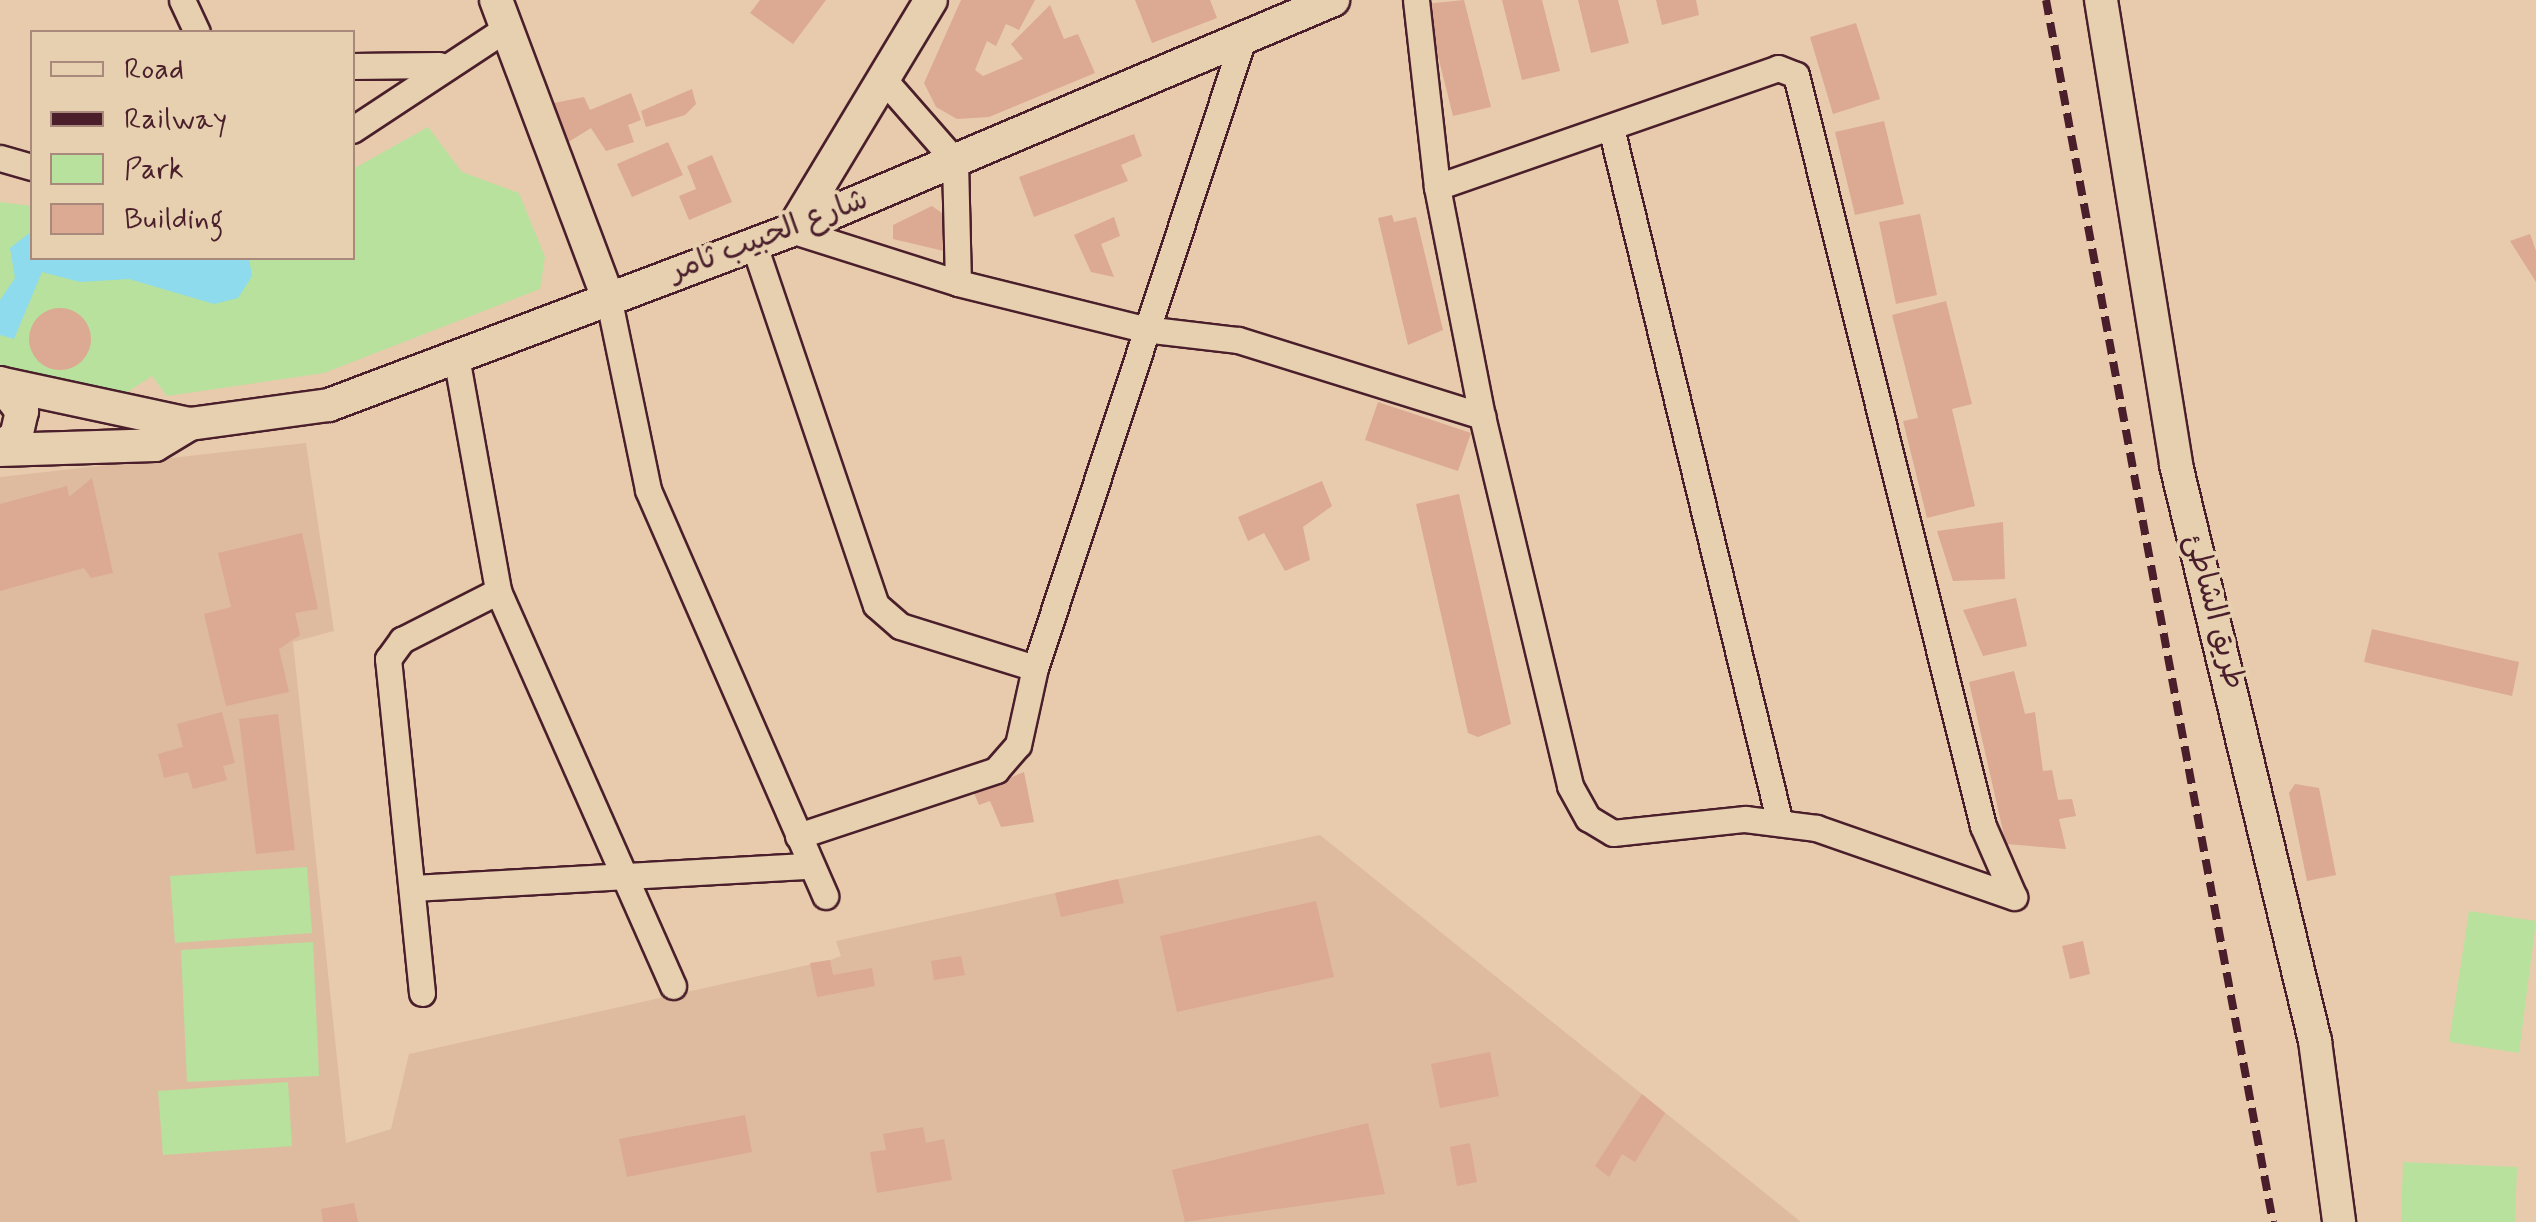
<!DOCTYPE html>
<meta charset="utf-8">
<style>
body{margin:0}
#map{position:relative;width:2536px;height:1222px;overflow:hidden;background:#e8cbac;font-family:Mynerve,"Playpen Sans Arabic",sans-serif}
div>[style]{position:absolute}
.built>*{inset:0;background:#debb9f}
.green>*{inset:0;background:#b8e19d}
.water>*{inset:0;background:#8ddbec}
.building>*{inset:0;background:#dca992}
.round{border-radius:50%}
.roads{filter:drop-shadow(2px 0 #4a1f2b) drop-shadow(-2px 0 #4a1f2b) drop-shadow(0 2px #4a1f2b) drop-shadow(0 -2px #4a1f2b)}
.minor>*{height:25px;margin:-12.5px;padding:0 12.5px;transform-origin:12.5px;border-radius:12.5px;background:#e7d0b0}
.tertiary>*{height:32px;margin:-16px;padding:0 16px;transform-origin:16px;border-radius:16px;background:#e7d0b0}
.rail>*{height:8px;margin-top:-4px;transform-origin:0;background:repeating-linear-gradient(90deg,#4a1f2b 0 15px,transparent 0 23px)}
span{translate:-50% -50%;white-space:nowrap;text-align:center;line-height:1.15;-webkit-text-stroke:8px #e7d0b0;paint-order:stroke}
.street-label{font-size:30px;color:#4a1f2b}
.legend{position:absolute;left:30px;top:30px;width:325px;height:230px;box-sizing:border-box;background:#e7d0b0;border:2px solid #a8897b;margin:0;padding:12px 18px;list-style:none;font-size:30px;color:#4a1f2b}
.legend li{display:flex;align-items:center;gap:20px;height:50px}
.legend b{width:50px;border:2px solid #a8897b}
</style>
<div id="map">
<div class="built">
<div style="clip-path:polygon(306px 443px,334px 631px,293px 642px,346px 1143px,391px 1129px,409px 1054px,830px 960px,841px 956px,836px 941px,1320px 835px,1801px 1222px,0 1222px,0 477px)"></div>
</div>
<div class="green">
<div style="clip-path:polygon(428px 127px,462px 172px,519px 193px,545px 257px,540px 289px,324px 373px,167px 396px,152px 376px,126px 393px,0 372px,0 202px,32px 206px,32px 258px,352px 258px,353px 169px)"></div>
<div style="clip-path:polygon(307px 867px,312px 933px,175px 943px,170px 876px)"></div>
<div style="clip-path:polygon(2469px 911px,2536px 921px,2519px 1053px,2449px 1042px)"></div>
<div style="clip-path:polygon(313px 942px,319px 1076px,187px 1082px,181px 950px)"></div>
<div style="clip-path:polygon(288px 1082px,292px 1146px,163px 1155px,158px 1091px)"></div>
<div style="clip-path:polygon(2403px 1162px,2517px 1167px,2515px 1222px,2401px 1222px)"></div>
</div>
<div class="water">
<div style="clip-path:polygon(32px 231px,32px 258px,249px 258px,252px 276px,238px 298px,214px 304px,129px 279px,80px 282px,42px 272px,14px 339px,0 335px,0 300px,15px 278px,10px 248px)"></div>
</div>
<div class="building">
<div style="clip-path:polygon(760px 0,826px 0,793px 44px,750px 13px)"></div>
<div style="clip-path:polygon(961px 0,1035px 0,1019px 30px,1006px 24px,996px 46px,987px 41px,975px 70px,983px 76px,1023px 59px,1011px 44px,1050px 5px,1064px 39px,1078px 34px,1095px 73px,989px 117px,957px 119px,936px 107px,924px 83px)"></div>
<div style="clip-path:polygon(1135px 0,1210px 0,1217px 18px,1152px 43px)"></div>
<div style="clip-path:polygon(1464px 0,1491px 107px,1453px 116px,1425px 4px)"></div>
<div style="clip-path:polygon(1502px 0,1542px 0,1560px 71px,1522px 80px)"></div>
<div style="clip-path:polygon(1578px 0,1618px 0,1629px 43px,1591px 53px)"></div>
<div style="clip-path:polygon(1656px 0,1696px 0,1699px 15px,1662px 25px)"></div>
<div style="clip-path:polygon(1856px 23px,1880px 99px,1833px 114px,1810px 37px)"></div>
<div style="clip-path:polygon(692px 89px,696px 104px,685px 115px,646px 127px,641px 111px)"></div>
<div style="clip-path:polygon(631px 93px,641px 120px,628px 125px,634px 142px,606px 151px,591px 128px,562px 146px,539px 106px,584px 97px,590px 110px)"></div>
<div style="clip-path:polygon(1884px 121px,1904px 204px,1855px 215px,1835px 132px)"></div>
<div style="clip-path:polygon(1134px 134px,1142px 156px,1121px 165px,1128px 181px,1034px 217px,1019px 177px)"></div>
<div style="clip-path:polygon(668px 142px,683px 175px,632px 197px,617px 164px)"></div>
<div style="clip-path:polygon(712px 155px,732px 202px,689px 220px,679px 196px,696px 189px,687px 166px)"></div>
<div style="clip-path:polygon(932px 206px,946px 216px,944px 251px,893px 239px,893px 225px)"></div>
<div style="clip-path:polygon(1920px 214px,1937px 295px,1896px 304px,1879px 222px)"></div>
<div style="clip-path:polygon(1392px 215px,1394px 222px,1416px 217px,1443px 330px,1408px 345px,1378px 218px)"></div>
<div style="clip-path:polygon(1114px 217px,1120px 236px,1101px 244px,1114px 277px,1091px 272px,1074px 235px)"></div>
<div style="clip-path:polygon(2530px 234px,2536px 251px,2536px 282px,2510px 241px)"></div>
<div style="clip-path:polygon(1946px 301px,1972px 404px,1952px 409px,1975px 506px,1927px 518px,1903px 421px,1918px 418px,1892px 315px)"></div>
<div class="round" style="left:29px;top:308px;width:62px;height:62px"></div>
<div style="clip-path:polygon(1378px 402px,1471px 433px,1458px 471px,1365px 440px)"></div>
<div style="clip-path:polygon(92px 478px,113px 573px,91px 578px,84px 568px,0 591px,0 504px,67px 486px,69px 497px)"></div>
<div style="clip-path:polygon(1322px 481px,1332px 506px,1303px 527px,1310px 560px,1285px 571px,1264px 533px,1248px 541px,1238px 517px)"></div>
<div style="clip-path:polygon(1459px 494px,1511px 724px,1478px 737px,1468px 733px,1416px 504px)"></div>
<div style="clip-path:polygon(2003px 522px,2005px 579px,1953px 581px,1937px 531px)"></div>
<div style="clip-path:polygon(302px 533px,318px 609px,295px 613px,300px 635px,279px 649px,289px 692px,226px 706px,204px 614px,231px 607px,218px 553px)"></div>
<div style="clip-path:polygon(2016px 598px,2027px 646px,1983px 656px,1963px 610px)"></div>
<div style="clip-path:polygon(2372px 629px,2519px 662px,2512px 696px,2364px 662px)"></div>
<div style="clip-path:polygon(2014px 671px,2025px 714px,2035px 712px,2043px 771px,2052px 770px,2058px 800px,2072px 799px,2076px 816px,2059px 819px,2066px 849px,2006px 844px,1969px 682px)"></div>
<div style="clip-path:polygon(222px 712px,235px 763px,223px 766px,227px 780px,193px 789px,188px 772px,164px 778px,158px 754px,183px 747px,177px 724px)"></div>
<div style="clip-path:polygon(278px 714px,295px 850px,256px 854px,239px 719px)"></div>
<div style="clip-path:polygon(1024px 772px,1034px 822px,1001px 827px,990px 801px,979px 805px,974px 793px)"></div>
<div style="clip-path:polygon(2295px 784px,2319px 788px,2336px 875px,2307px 881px,2289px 793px)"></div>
<div style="clip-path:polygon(1118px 879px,1124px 903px,1061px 917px,1055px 893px)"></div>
<div style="clip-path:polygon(1316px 901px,1334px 977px,1177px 1012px,1160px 936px)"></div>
<div style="clip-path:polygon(2083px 941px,2090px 974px,2070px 979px,2062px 946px)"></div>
<div style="clip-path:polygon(961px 956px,965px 975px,934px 980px,931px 961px)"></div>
<div style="clip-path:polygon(830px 960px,833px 975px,872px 968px,875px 986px,817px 997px,810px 963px)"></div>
<div style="clip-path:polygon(1490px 1052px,1499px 1096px,1440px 1108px,1431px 1064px)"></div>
<div style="clip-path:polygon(1642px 1094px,1665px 1113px,1635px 1162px,1622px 1154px,1609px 1177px,1595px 1166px)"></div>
<div style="clip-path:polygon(745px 1115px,752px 1152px,627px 1177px,619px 1139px)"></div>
<div style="clip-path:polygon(1368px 1123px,1385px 1194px,1185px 1222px,1172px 1170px)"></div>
<div style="clip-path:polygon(923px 1127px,926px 1143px,944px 1139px,952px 1180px,877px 1193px,870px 1152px,886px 1150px,883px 1134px)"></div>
<div style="clip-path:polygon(1470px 1143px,1477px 1182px,1457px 1186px,1450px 1147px)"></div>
<div style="clip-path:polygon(354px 1203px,358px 1222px,323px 1222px,321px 1209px)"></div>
</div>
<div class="roads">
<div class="minor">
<div style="left:182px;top:0;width:35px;rotate:65deg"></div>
<div style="left:1416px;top:0;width:188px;rotate:83.6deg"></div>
<div style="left:1437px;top:187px;width:233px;rotate:78.9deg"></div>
<div style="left:1482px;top:416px;width:380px;rotate:76.6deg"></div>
<div style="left:1570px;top:786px;width:37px;rotate:61deg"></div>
<div style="left:1588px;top:818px;width:29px;rotate:31deg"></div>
<div style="left:1613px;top:833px;width:133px;rotate:-6.1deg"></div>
<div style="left:1745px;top:819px;width:72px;rotate:7.2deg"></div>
<div style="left:1816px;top:828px;width:210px;rotate:19.2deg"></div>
<div style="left:352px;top:66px;width:87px;rotate:-0.7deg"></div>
<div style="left:885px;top:81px;width:106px;rotate:48.8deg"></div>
<div style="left:955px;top:161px;width:122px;rotate:88.6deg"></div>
<div style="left:352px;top:130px;width:183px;rotate:-33.4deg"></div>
<div style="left:1612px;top:132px;width:711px;rotate:76.34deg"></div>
<div style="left:0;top:158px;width:33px;rotate:16deg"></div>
<div style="left:1437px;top:187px;width:361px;rotate:-19.2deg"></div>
<div style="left:1778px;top:68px;width:19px;rotate:21deg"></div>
<div style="left:1796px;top:75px;width:774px;rotate:76.02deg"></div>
<div style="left:1983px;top:826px;width:77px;rotate:66.4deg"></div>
<div style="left:791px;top:230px;width:175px;rotate:17.6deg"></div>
<div style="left:958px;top:283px;width:192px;rotate:13.9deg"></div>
<div style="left:1144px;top:329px;width:95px;rotate:6.7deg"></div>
<div style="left:1238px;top:340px;width:256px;rotate:17.3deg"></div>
<div style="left:753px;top:242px;width:383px;rotate:71.3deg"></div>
<div style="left:876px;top:605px;width:32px;rotate:41deg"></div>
<div style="left:900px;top:626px;width:141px;rotate:17.3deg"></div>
<div style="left:609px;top:301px;width:193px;rotate:78.3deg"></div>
<div style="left:648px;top:490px;width:443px;rotate:66.4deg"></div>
<div style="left:457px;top:362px;width:233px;rotate:79.8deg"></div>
<div style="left:498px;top:591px;width:432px;rotate:66.1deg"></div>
<div style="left:798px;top:836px;width:209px;rotate:-18.4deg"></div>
<div style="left:996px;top:770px;width:33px;rotate:-49deg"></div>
<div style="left:1018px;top:745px;width:79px;rotate:-77.6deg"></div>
<div style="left:1035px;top:668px;width:662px;rotate:-71.7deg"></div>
<div style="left:412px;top:888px;width:399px;rotate:-3.2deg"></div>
<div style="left:422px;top:993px;width:336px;rotate:-95.8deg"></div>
<div style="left:388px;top:659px;width:24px;rotate:-54deg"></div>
<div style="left:402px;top:640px;width:108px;rotate:-27deg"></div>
</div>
<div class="tertiary">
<div style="left:496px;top:0;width:322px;rotate:69.4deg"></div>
<div style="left:2101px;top:0;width:471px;rotate:80.8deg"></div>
<div style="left:2176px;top:465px;width:593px;rotate:76.43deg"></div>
<div style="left:2315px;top:1041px;width:183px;rotate:82.4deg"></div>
<div style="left:794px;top:227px;width:265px;rotate:-58.9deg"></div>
<div style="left:0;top:383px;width:36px;rotate:52deg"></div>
<div style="left:22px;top:411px;width:26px;rotate:103deg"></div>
<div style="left:16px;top:436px;width:20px;rotate:143deg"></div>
<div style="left:3px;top:384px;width:191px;rotate:12.1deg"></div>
<div style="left:190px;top:424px;width:140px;rotate:-7.8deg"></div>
<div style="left:329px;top:405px;width:494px;rotate:-20.7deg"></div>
<div style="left:791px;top:230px;width:589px;rotate:-22.99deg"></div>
<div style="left:0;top:450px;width:155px;rotate:-1.8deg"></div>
<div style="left:155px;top:445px;width:41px;rotate:-31deg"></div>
</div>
</div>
<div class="rail">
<div style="left:2046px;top:0;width:1243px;rotate:79.48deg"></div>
</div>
<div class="street-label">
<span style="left:769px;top:236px;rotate:-21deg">شارع الحبيب ثامر</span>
<span style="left:2214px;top:612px;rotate:75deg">طريق الشاطئ</span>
</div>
<ul class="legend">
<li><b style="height:12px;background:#e7d0b0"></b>Road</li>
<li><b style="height:12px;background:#4a1f2b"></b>Railway</li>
<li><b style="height:28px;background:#b8e19d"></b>Park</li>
<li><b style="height:28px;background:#dca992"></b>Building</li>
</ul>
</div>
